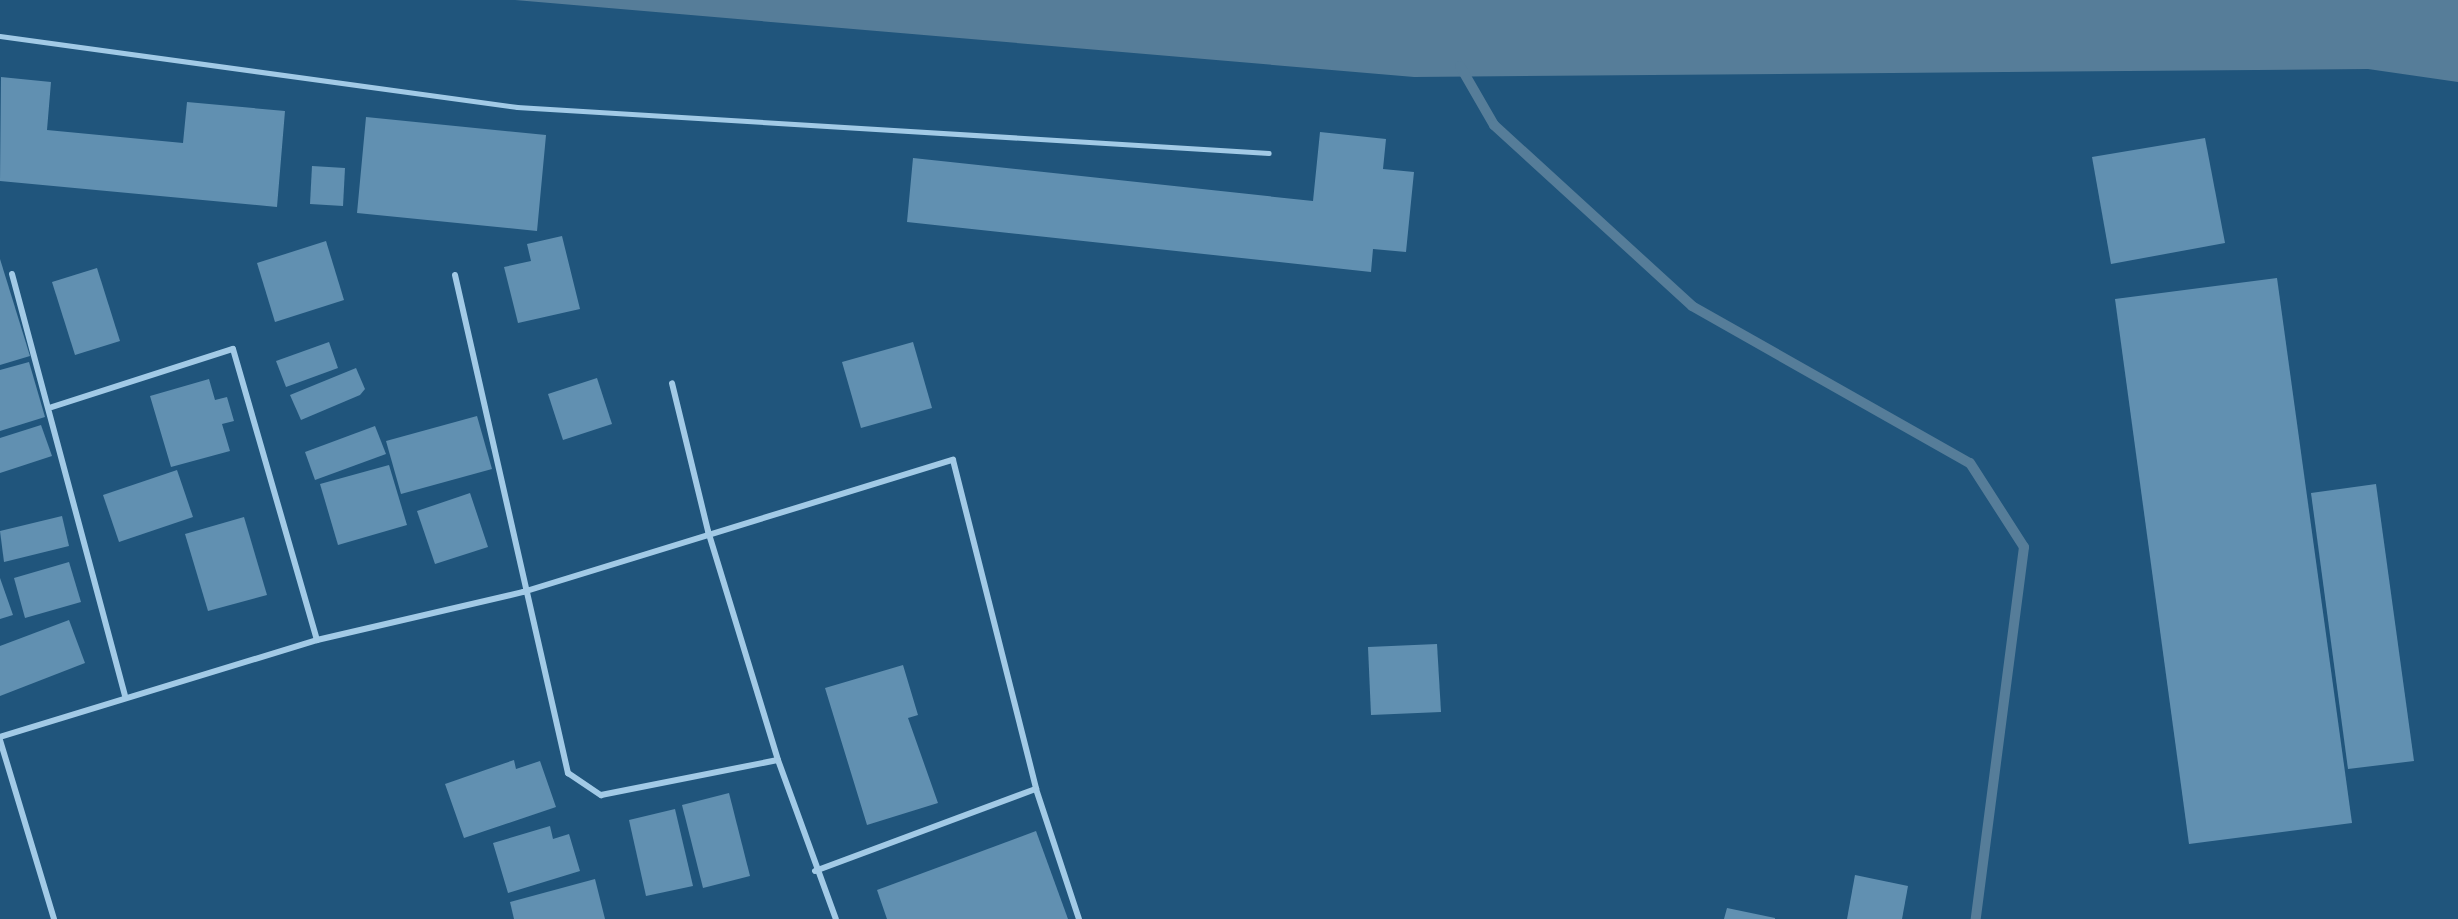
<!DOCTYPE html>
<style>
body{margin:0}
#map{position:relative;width:2458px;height:919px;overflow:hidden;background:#20557c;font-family:"Open Sans",sans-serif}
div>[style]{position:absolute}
.water>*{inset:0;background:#567d99}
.stream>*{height:10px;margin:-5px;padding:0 5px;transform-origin:5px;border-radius:5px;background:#567d99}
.building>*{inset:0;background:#6190b1}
.service>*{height:4.5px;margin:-2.25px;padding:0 2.25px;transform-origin:2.25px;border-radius:2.25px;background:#a2cae6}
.minor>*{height:6px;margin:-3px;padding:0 3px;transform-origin:3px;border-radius:3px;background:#a2cae6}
span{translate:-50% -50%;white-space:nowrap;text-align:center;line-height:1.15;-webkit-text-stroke:4.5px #20557c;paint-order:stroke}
</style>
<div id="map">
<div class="water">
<div style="clip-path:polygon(515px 0,2458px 0,2458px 82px,2368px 69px,1414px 77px)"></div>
</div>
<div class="stream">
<div style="left:1460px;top:66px;width:68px;rotate:60deg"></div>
<div style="left:1494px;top:125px;width:268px;rotate:42.4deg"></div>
<div style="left:1692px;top:306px;width:319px;rotate:29.5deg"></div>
<div style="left:1970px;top:463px;width:100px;rotate:57.3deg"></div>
<div style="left:2024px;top:547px;width:375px;rotate:97.4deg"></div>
</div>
<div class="building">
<div style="clip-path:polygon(1px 77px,51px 82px,47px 130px,183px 143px,187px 102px,285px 111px,277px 207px,0 181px)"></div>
<div style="clip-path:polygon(366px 117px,546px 135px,537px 231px,357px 213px)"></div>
<div style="clip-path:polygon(1320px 132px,1386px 139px,1383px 169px,1414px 172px,1406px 252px,1373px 249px,1371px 272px,907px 222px,913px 158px,1313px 201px)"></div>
<div style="clip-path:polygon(2205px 138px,2225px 243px,2111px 264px,2092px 157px)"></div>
<div style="clip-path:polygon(312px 166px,345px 168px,343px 206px,310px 204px)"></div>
<div style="clip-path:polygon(562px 236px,580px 309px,518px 323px,504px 267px,531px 261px,527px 244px)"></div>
<div style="clip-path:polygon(326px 241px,344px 300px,275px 322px,257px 263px)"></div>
<div style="clip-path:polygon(0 259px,30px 356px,0 365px)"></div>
<div style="clip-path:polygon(97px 268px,120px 341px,75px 355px,52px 282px)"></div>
<div style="clip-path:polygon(2277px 278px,2352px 823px,2189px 844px,2115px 299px)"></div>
<div style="clip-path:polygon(329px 342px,338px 368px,286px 387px,276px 361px)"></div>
<div style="clip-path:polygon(913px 342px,932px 408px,861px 428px,842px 362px)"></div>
<div style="clip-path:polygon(29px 362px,45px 417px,0 431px,0 370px)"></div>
<div style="clip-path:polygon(356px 368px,365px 389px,360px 395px,301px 420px,290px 395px)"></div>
<div style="clip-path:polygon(597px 378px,612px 424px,563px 440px,548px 394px)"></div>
<div style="clip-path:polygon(209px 379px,215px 400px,227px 397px,234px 421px,222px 424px,230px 451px,171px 467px,150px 396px)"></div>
<div style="clip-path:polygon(477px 416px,492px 469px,401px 494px,386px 441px)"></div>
<div style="clip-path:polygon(41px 425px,52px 456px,0 473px,0 438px)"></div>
<div style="clip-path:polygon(375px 426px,386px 454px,315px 480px,305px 452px)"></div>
<div style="clip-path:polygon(389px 465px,407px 525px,338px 545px,320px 484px)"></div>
<div style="clip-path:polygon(177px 470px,193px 517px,119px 542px,103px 495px)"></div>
<div style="clip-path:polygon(2376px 484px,2414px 761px,2348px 769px,2311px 493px)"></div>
<div style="clip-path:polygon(470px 493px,488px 547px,435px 564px,417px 511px)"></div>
<div style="clip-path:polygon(62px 516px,69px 546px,4px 562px,0 531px)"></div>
<div style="clip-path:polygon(244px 517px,267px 595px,208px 611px,185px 534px)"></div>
<div style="clip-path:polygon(69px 562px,81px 602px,25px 618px,14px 578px)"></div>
<div style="clip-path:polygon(0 578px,13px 615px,0 619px)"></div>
<div style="clip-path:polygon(69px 620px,85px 663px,0 696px,0 646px)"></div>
<div style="clip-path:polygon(1437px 644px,1441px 712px,1371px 715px,1368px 647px)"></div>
<div style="clip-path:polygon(903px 665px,918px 715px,908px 718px,938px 803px,867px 825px,825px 688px)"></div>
<div style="clip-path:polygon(514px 760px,516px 769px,540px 761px,556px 807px,464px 838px,445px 784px)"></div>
<div style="clip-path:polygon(729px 793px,750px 876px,703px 888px,682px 805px)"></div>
<div style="clip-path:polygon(675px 809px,693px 886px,646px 896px,629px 820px)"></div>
<div style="clip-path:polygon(550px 826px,553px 839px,569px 834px,580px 871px,508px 893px,493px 843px)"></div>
<div style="clip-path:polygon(1036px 831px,1068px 919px,887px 919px,877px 890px)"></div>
<div style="clip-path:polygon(1855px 875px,1908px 886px,1902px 919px,1847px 919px)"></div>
<div style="clip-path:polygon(595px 879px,605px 919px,514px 919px,510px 902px)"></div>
<div style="clip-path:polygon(1727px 908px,1775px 918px,1775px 919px,1724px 919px)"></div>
</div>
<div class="service">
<div style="left:0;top:36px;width:522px;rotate:7.82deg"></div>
<div style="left:517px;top:107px;width:753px;rotate:3.5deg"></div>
</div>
<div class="minor">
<div style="left:12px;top:274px;width:439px;rotate:75deg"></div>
<div style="left:455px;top:275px;width:511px;rotate:77.22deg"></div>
<div style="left:568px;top:773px;width:40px;rotate:34deg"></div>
<div style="left:601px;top:795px;width:180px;rotate:-11.2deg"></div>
<div style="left:778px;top:760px;width:239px;rotate:-107deg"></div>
<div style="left:708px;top:531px;width:152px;rotate:-103.7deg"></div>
<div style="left:52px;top:407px;width:190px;rotate:-17.8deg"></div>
<div style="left:233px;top:349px;width:303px;rotate:73.9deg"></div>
<div style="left:0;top:737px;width:332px;rotate:-17deg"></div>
<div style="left:317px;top:640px;width:212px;rotate:-13.1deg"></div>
<div style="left:523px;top:592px;width:450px;rotate:-17.1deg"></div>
<div style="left:953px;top:460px;width:339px;rotate:75.8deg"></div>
<div style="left:1036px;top:789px;width:137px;rotate:71.7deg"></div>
<div style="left:0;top:740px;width:187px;rotate:73.2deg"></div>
<div style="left:778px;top:760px;width:169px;rotate:70deg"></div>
<div style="left:815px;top:871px;width:236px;rotate:-20.4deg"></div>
</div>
</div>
